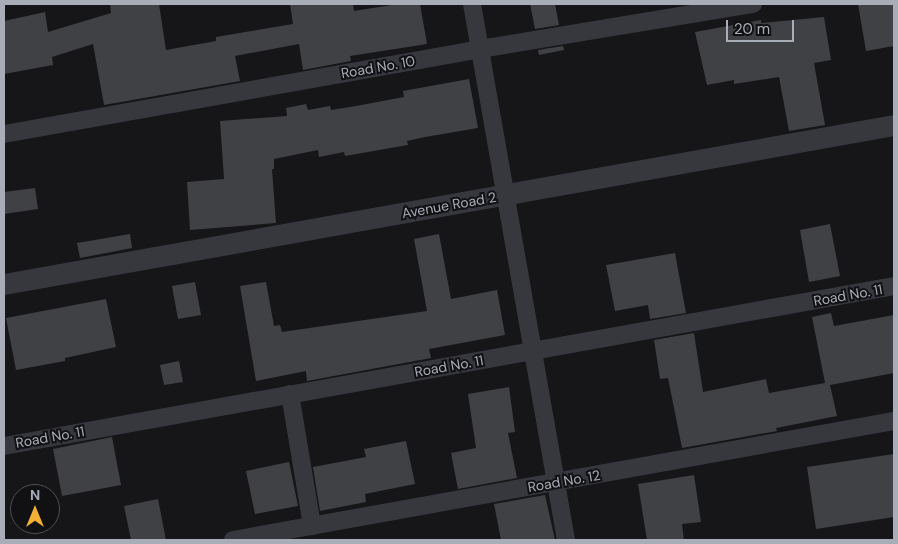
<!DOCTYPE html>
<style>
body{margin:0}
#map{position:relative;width:898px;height:544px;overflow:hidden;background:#161618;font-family:"DM Sans",sans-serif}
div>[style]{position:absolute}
.building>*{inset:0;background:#404145}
.minor>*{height:18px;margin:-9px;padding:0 9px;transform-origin:9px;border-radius:9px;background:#37383d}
.tertiary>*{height:21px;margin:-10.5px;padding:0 10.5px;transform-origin:10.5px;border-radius:10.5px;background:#37383d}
span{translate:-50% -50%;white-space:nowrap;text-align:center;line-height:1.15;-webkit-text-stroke:4px #111113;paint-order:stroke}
.street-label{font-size:14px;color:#a8adb8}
.frame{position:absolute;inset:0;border:5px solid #a8adb8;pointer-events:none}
.north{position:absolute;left:10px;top:484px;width:50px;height:50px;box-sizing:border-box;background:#111113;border:1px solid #4d4f55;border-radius:50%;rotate:0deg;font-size:14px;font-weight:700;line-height:20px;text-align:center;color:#a8adb8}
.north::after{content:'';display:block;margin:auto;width:18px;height:22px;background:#f2b134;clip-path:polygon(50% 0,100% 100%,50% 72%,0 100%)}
.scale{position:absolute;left:726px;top:20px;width:68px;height:22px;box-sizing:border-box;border:2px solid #a8adb8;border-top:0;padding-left:6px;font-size:15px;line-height:18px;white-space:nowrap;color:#a8adb8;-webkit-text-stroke:4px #111113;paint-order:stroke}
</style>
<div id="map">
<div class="building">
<div style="clip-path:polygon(110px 4px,159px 4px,166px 50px,216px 41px,216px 37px,293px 24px,290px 4px,353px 4px,354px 11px,398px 4px,420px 4px,427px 44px,350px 56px,351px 61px,303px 70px,299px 44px,235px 56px,240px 81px,104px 105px,93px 44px,52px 57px,53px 65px,4px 74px,4px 21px,45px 12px,48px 32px,111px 13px)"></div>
<div style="clip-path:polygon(530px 4px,555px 4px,559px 25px,535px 29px)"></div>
<div style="clip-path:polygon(858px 4px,894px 4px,894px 46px,866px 51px)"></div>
<div style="clip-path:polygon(824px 17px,831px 60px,814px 63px,825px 125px,789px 131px,779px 77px,734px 84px,734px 80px,707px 85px,695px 32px,761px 20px,761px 23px)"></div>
<div style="clip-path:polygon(563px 46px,564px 50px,539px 55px,538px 50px)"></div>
<div style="clip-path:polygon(469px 79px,478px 128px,425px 137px,407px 141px,408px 145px,345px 156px,344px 152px,319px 157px,318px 150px,274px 159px,274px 169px,272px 169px,276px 223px,190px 230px,187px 182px,224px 179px,220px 121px,287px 116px,286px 108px,306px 104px,308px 110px,330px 106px,331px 110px,356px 106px,404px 97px,403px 91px)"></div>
<div style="clip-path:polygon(35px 188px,38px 209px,4px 214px,4px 192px)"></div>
<div style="clip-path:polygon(830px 224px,840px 276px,809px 282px,800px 230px)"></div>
<div style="clip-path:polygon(130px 234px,132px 248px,80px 258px,77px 243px)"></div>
<div style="clip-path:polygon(439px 234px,451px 299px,497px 290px,505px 335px,429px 349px,431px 358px,307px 381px,306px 371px,256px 381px,240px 286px,266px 282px,274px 326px,280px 325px,282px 332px,427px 311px,414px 239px)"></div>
<div style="clip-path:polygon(675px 253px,686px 313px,650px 319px,648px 305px,615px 311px,606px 265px)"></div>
<div style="clip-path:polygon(195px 282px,201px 315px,178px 319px,172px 286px)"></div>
<div style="clip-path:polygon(106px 299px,116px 347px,65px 358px,65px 361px,16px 370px,6px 318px)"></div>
<div style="clip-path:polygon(831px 313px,834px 326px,894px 315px,894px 373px,830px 385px,837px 416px,776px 428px,777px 431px,682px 448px,668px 378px,660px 379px,654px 340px,694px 333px,703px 392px,766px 379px,769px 393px,825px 383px,812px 317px)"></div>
<div style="clip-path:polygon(179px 361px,183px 382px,164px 385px,160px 365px)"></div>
<div style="clip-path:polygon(509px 387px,515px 432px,508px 433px,517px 478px,458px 489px,451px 453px,476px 448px,468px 394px)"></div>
<div style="clip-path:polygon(112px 437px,121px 485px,62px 496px,53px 449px)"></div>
<div style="clip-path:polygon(406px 441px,415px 484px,365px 494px,366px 502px,320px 511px,313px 467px,366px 457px,364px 449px)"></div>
<div style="clip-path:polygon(894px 454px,894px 517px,816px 529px,807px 467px)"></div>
<div style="clip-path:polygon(289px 462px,298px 506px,255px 514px,246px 471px)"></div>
<div style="clip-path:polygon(694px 475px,701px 522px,682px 524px,684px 540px,647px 540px,638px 484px)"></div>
<div style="clip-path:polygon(545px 495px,555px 540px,501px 540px,494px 504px)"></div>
<div style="clip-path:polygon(158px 499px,166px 540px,131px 540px,124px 506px)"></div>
</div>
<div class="minor">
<div style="left:472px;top:4px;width:544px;rotate:80.05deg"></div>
<div style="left:4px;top:134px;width:484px;rotate:-10.1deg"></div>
<div style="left:480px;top:49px;width:277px;rotate:-9.4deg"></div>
<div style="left:290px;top:394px;width:134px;rotate:80.5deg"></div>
<div style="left:4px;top:446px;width:904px;rotate:-10.19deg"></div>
<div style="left:233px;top:540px;width:672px;rotate:-10.21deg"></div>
</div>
<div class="tertiary">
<div style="left:4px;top:284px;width:904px;rotate:-10.13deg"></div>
</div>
<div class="street-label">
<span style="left:378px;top:67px;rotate:-10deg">Road No. 10</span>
<span style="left:449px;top:205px;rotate:-10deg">Avenue Road 2</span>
<span style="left:848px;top:295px;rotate:-10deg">Road No. 11</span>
<span style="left:449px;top:366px;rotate:-10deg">Road No. 11</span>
<span style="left:50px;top:437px;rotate:-10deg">Road No. 11</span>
<span style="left:564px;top:481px;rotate:-10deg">Road No. 12</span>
</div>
<div class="frame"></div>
<div class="north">N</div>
<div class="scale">20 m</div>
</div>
